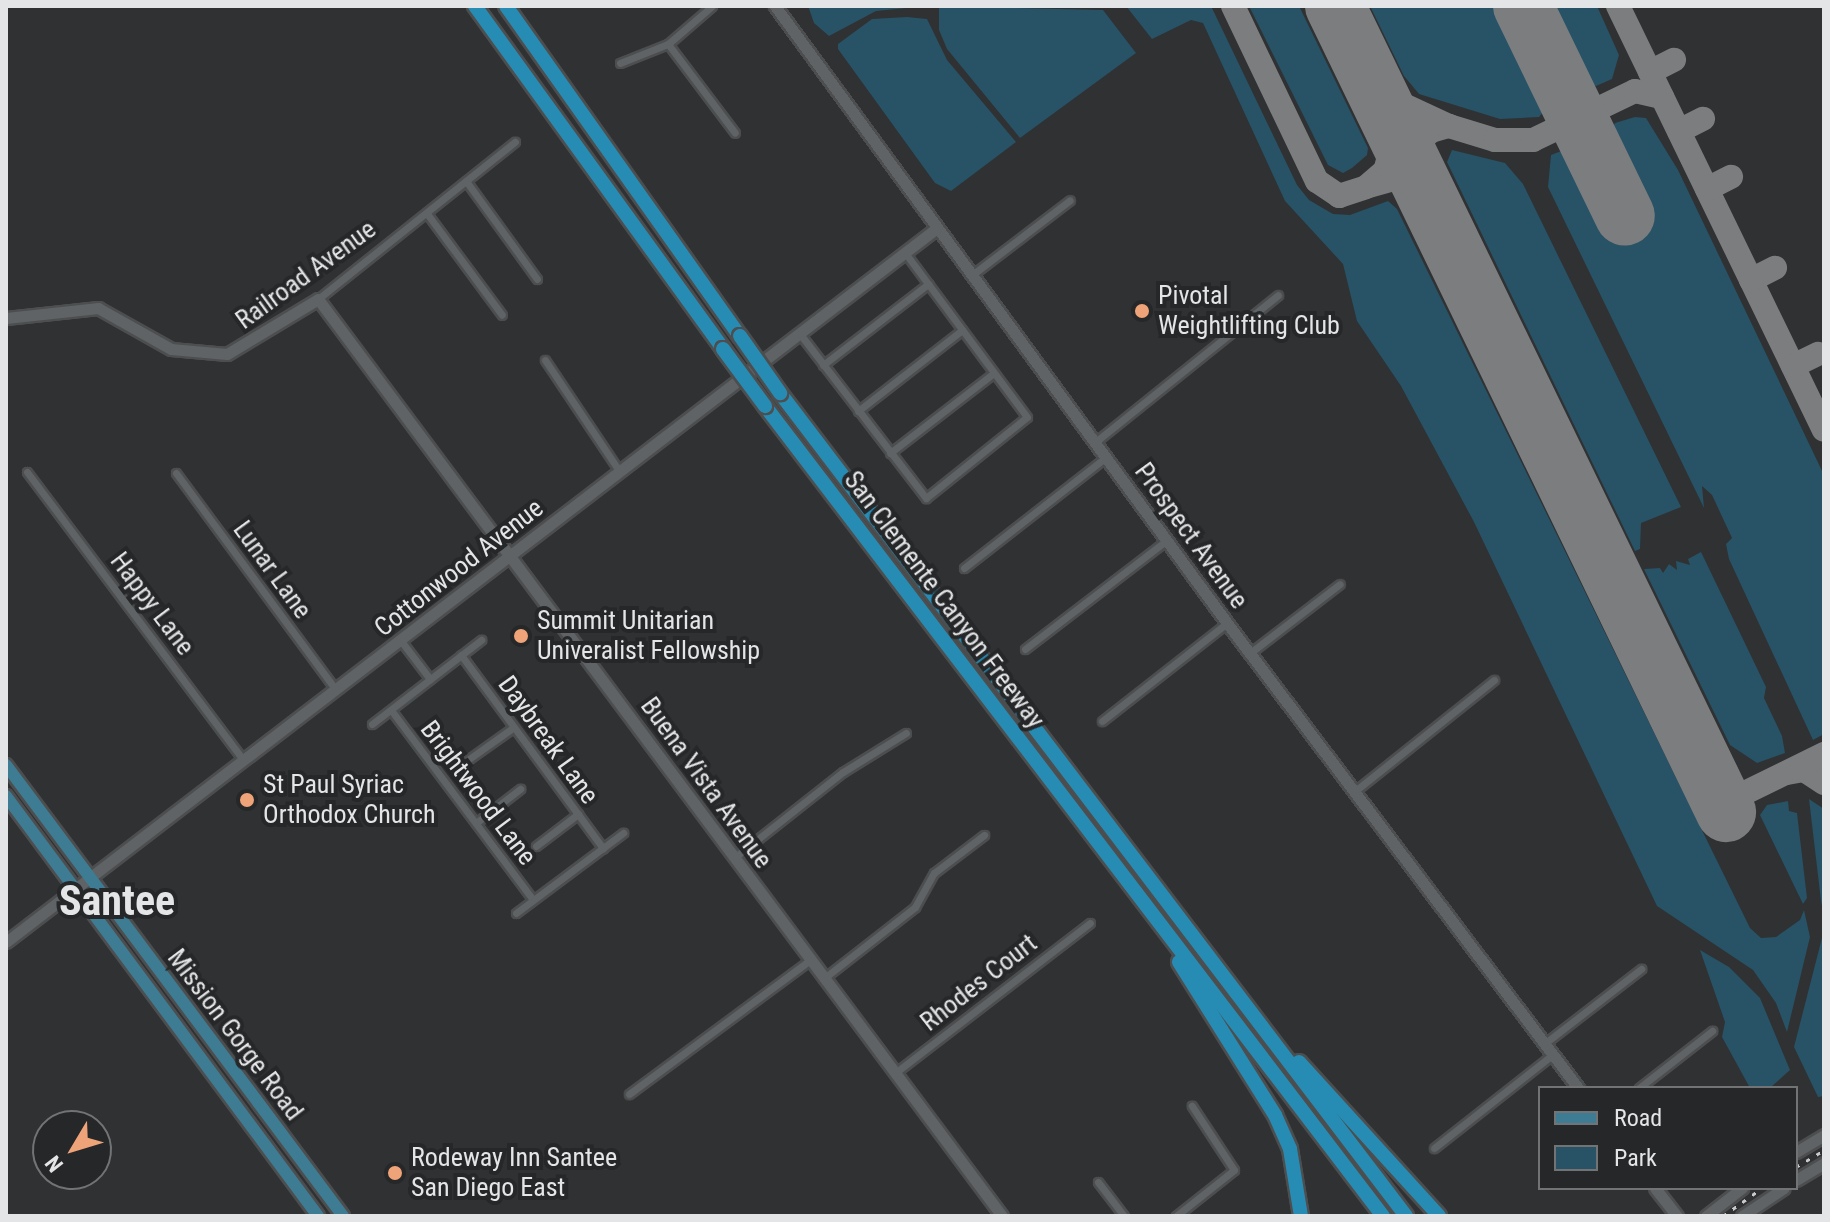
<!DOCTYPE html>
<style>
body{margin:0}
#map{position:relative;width:1830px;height:1222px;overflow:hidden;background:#2f3133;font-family:"Roboto Condensed",sans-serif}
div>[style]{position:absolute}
.green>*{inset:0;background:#285265}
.taxiway>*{height:24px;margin:-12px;padding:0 12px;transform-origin:12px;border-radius:12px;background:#7c7d7f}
.runway>*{height:60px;margin:-30px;padding:0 30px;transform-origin:30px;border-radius:30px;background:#7c7d7f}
.roads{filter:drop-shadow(2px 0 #4c4e4f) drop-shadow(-2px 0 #4c4e4f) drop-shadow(0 2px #4c4e4f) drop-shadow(0 -2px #4c4e4f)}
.street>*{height:7px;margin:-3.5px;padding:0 3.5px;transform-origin:3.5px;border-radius:3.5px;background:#606365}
.secondary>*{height:11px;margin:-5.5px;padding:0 5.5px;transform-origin:5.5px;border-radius:5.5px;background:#606365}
.primary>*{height:12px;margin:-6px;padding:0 6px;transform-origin:6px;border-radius:6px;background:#3e7c94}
.highway>*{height:14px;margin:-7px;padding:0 7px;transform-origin:7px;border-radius:7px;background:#278cb4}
.rail>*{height:3px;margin-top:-1.5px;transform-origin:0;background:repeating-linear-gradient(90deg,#c8c9cb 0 4px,transparent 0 12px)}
.bridges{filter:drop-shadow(2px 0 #4c4e4f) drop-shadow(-2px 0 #4c4e4f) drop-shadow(0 2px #4c4e4f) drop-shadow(0 -2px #4c4e4f)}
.highway-bridge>*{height:14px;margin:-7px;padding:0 7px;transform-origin:7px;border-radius:7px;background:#278cb4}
.dots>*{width:22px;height:22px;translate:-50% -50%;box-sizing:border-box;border:4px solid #252729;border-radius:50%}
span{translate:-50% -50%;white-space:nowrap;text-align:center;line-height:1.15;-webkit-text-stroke:8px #252729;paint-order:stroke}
.street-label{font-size:26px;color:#e4e5e6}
.poi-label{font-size:26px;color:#e4e5e6}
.left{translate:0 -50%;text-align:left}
.town-label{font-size:42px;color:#e4e5e6;font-weight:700}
.frame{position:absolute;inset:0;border:8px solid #e4e5e6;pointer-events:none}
.legend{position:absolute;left:1538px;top:1086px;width:260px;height:104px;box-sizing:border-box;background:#252729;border:2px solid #717375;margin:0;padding:10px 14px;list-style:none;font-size:24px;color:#e4e5e6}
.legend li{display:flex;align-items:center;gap:16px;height:40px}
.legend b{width:40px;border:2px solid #717375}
.north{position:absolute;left:32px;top:1110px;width:80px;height:80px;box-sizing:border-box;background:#252729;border:2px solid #717375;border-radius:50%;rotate:232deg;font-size:22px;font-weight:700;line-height:32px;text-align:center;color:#e4e5e6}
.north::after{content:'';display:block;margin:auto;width:28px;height:36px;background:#efa378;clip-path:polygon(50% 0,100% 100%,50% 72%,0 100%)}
</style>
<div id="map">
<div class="green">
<div style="clip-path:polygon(808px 6px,927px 6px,876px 11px,829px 36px,814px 23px)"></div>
<div style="clip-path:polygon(939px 6px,1103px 10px,1136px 53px,1020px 138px,947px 49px,939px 30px)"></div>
<div style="clip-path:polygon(1126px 6px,1211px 6px,1297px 185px,1309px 200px,1333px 214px,1350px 215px,1388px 201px,1397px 209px,1750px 928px,1761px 938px,1776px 937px,1800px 920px,1804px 910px,1810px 937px,1787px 1032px,1776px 1003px,1753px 970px,1657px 906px,1474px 522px,1401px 386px,1357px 321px,1343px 264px,1285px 201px,1203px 23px,1191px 20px,1152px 39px)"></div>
<div style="clip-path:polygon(1249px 6px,1299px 6px,1368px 148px,1367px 155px,1352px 168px,1343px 173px,1328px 165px)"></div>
<div style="clip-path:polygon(1370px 6px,1502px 6px,1546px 97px,1545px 110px,1539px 117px,1500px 119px,1419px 94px,1404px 76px)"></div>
<div style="clip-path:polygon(1548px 6px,1597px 6px,1619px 55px,1612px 79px,1596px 86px,1585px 79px)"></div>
<div style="clip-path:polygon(907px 17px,927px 19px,947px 60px,1016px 142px,951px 191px,935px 183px,838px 49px,838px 44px,872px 19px)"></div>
<div style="clip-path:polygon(1635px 117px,1646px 118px,1678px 170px,1824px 475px,1824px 734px,1813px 740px,1729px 559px,1726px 544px,1732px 538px,1712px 495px,1702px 486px,1704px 508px,1548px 187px,1551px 155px,1569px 148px,1610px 228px,1641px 216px,1608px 135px,1615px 123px)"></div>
<div style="clip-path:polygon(1452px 150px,1505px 163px,1523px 184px,1681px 507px,1641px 523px,1640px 549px,1635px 551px,1447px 162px)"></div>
<div style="clip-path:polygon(1701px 552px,1766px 687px,1764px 698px,1782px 736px,1785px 753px,1757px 763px,1730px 745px,1644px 569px,1660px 568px,1663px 573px,1669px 564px,1677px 570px,1676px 561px,1690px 565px,1688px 559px)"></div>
<div style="clip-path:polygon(1809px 799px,1824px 809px,1824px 915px,1821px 901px)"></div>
<div style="clip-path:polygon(1788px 801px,1789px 811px,1797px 813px,1807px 898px,1803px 904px,1760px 815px,1767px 805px)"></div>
<div style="clip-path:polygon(1824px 930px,1824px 1096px,1818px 1097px,1794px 1047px)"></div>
<div style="clip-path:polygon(1700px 950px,1729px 967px,1760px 998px,1790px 1070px,1770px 1088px,1750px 1088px,1722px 1037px,1725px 1022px)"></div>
</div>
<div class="taxiway">
<div style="left:1233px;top:6px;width:194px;rotate:64.4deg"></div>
<div style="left:1317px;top:181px;width:27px;rotate:34deg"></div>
<div style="left:1339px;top:196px;width:28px;rotate:-18deg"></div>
<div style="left:1366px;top:187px;width:86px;rotate:-40.7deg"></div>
<div style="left:1431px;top:131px;width:19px;rotate:-16deg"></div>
<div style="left:1449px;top:126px;width:48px;rotate:16.9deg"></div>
<div style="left:1495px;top:140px;width:38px"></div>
<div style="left:1533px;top:140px;width:113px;rotate:-25.7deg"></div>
<div style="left:1635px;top:91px;width:28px;rotate:13deg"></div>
<div style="left:1337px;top:6px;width:100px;rotate:63.2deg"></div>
<div style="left:1382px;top:95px;width:74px;rotate:24.8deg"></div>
<div style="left:1618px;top:6px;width:471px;rotate:64.1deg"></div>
<div style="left:1650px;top:72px;width:27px;rotate:-27deg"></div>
<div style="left:1374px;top:91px;width:51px;rotate:66.9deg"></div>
<div style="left:1394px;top:138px;width:31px;rotate:105deg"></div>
<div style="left:1679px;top:131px;width:27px;rotate:-27deg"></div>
<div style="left:1369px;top:186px;width:25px;rotate:-16deg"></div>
<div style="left:1393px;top:179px;width:32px;rotate:24deg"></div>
<div style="left:1422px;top:192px;width:87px;rotate:63.4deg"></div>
<div style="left:1707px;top:189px;width:27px;rotate:-27deg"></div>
<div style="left:1751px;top:280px;width:27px;rotate:-27deg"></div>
<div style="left:1793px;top:366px;width:28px;rotate:-26deg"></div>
<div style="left:1787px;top:773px;width:17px;rotate:-10deg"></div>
<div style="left:1804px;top:770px;width:24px;rotate:33deg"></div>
<div style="left:1722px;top:804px;width:114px;rotate:-26.1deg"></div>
</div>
<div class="runway">
<div style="left:1335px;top:6px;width:896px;rotate:64.12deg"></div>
<div style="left:1523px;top:6px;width:233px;rotate:64.1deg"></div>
</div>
<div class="roads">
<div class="street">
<div style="left:668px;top:44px;width:111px;rotate:53deg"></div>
<div style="left:620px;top:63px;width:52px;rotate:-21.6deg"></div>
<div style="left:668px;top:44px;width:58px;rotate:-40.8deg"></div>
<div style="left:466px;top:181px;width:121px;rotate:54.1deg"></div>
<div style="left:428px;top:215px;width:124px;rotate:53.5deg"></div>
<div style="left:972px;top:275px;width:123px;rotate:-37.4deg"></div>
<div style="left:318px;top:299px;width:252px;rotate:-38.6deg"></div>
<div style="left:800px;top:334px;width:207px;rotate:52.5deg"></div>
<div style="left:926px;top:498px;width:129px;rotate:-38.7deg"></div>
<div style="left:1027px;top:417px;width:204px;rotate:-126.6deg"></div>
<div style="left:545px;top:360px;width:135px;rotate:56.2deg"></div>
<div style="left:823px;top:365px;width:133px;rotate:-37.6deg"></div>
<div style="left:858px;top:411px;width:132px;rotate:-37.9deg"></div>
<div style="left:1094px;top:443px;width:236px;rotate:-38.8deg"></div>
<div style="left:890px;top:453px;width:131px;rotate:-37.6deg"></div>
<div style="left:27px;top:472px;width:361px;rotate:53.1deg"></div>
<div style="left:176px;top:473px;width:270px;rotate:53.6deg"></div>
<div style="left:964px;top:568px;width:180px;rotate:-38deg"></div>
<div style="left:401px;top:641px;width:48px;rotate:52.7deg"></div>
<div style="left:1025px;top:649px;width:179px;rotate:-37.5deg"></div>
<div style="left:1250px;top:653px;width:113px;rotate:-37.5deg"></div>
<div style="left:461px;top:655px;width:240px;rotate:53.7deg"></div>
<div style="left:391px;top:710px;width:237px;rotate:53.2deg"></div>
<div style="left:1102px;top:721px;width:159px;rotate:-38.1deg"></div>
<div style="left:372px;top:724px;width:138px;rotate:-37.6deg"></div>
<div style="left:469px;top:759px;width:55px;rotate:-35.4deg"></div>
<div style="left:1355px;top:791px;width:178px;rotate:-38.6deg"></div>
<div style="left:476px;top:823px;width:56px;rotate:-37.7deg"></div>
<div style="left:536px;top:846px;width:53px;rotate:-37.3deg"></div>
<div style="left:734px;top:858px;width:139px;rotate:-38.3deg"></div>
<div style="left:843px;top:772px;width:74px;rotate:-31.8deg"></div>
<div style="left:516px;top:913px;width:134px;rotate:-36.8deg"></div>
<div style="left:823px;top:979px;width:117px;rotate:-38deg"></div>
<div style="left:915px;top:907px;width:39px;rotate:-61deg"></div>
<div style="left:934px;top:873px;width:63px;rotate:-37.2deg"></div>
<div style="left:1544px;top:1044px;width:123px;rotate:-37.7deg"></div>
<div style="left:895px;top:1073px;width:246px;rotate:-37.6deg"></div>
<div style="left:1639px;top:1088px;width:93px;rotate:-38deg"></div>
<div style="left:629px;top:1094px;width:225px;rotate:-36.5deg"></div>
<div style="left:1434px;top:1148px;width:150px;rotate:-38.2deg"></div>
<div style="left:1098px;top:1182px;width:43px;rotate:52.6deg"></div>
<div style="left:1176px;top:1216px;width:74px;rotate:-38.4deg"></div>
<div style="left:1234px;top:1170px;width:77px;rotate:-123.3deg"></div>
</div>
<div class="secondary">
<div style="left:775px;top:6px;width:765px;rotate:53.77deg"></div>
<div style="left:1227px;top:623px;width:583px;rotate:52.95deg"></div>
<div style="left:6px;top:318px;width:93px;rotate:-6.2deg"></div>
<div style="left:98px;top:308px;width:84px;rotate:29.3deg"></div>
<div style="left:171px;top:349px;width:56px;rotate:5.1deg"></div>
<div style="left:227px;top:354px;width:106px;rotate:-31.1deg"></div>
<div style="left:318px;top:299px;width:1144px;rotate:53.28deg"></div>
<div style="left:6px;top:942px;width:1173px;rotate:-37.49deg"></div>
<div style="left:1796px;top:1152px;width:33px;rotate:-31deg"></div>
<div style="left:1796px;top:1180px;width:33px;rotate:-31deg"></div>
<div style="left:1655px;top:1188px;width:36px;rotate:52deg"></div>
<div style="left:1706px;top:1216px;width:46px;rotate:-37.9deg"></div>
<div style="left:1742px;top:1216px;width:50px;rotate:-33.7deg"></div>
</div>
<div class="primary">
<div style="left:6px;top:765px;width:563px;rotate:53.23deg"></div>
<div style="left:6px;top:796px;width:523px;rotate:53.39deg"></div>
</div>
<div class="highway">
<div style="left:475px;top:6px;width:423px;rotate:54.1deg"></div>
<div style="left:506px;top:6px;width:405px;rotate:54.7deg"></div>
<div style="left:780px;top:393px;width:1034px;rotate:52.74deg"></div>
<div style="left:765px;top:406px;width:1019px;rotate:52.66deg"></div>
<div style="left:1179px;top:962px;width:181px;rotate:57.9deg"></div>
<div style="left:1275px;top:1115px;width:37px;rotate:66deg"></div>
<div style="left:1290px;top:1149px;width:68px;rotate:80.7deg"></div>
<div style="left:1299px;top:1062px;width:208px;rotate:47.7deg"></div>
</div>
</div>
<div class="rail">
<div style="left:1796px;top:1167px;width:33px;rotate:-31deg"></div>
<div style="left:1723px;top:1216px;width:48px;rotate:-35.7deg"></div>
</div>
<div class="bridges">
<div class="highway-bridge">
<div style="left:740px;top:336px;width:70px;rotate:54.9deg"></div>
<div style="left:723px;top:349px;width:71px;rotate:53.6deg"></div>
</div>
</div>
<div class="dots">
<div style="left:1142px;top:311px;background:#efa378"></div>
<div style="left:521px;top:636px;background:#efa378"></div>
<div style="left:247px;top:800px;background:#efa378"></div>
<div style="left:395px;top:1173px;background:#efa378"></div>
</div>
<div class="street-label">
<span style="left:306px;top:275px;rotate:-36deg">Railroad Avenue</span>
<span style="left:1191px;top:536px;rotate:54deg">Prospect Avenue</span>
<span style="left:459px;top:568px;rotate:-38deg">Cottonwood Avenue</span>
<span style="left:272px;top:570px;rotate:54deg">Lunar Lane</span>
<span style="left:944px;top:600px;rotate:53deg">San Clemente Canyon Freeway</span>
<span style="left:152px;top:604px;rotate:53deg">Happy Lane</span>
<span style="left:548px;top:740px;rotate:54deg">Daybreak Lane</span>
<span style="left:706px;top:783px;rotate:54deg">Buena Vista Avenue</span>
<span style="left:478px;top:793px;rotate:53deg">Brightwood Lane</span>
<span style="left:979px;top:983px;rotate:-38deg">Rhodes Court</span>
<span style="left:235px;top:1035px;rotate:53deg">Mission Gorge Road</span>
</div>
<div class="poi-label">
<span class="left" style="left:1158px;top:311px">Pivotal<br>Weightlifting Club</span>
<span class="left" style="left:537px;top:636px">Summit Unitarian<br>Univeralist Fellowship</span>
<span class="left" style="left:263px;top:800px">St Paul Syriac<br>Orthodox Church</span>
<span class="left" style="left:411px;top:1173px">Rodeway Inn Santee<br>San Diego East</span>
</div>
<div class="town-label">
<span style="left:117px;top:901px">Santee</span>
</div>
<div class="frame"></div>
<ul class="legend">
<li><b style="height:10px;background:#3e7c94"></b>Road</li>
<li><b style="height:22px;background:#285265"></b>Park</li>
</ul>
<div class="north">N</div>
</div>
